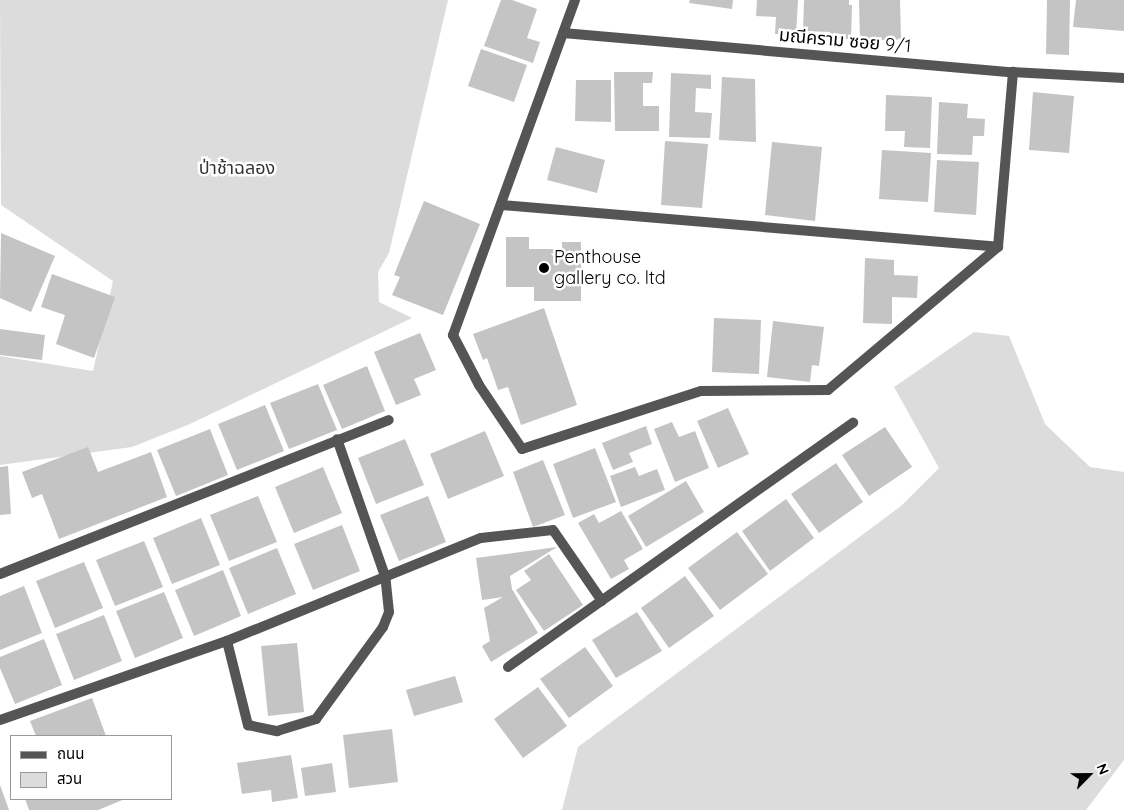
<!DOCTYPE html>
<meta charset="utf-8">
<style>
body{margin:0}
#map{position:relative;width:1124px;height:810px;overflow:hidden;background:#fff;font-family:Quicksand,"Noto Sans Thai",sans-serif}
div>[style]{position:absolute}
.green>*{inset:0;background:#dcdcdc}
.building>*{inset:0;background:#c4c4c4}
.minor>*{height:10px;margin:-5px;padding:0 5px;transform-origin:5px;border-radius:5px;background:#555}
.dots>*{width:14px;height:14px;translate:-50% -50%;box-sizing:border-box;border:2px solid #fff;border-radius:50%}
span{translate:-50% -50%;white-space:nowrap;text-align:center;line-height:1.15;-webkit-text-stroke:5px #fff;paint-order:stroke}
.street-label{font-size:18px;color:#000}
.park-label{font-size:18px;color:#333}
.poi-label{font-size:18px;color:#000}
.left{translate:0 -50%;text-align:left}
.legend{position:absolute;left:10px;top:735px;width:162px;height:65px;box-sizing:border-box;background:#fff;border:1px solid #999;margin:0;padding:6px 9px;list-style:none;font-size:15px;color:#000}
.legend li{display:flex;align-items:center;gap:10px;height:25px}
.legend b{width:25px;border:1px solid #999}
.north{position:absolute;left:1064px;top:750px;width:50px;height:50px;-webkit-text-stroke:4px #fff;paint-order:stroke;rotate:67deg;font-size:14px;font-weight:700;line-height:20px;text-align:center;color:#000}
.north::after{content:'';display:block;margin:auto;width:18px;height:22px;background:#000;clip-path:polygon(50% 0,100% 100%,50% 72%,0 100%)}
</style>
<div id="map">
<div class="green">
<div style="clip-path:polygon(0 0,448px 0,389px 253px,378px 272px,379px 302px,412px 318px,190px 424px,132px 447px,0 465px,0 356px,93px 371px,113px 281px,1px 205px)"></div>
<div style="clip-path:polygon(974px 332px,1009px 336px,1045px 424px,1090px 467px,1124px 472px,1124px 760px,1086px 810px,562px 810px,578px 747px,901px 506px,939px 468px,894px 387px)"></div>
</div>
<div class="building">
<div style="clip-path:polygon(501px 0,512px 0,537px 9px,527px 38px,540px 42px,533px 63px,484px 46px)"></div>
<div style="clip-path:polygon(690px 0,733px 0,732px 9px,689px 3px)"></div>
<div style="clip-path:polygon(757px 0,798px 0,796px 35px,775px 34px,776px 17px,756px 16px)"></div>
<div style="clip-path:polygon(804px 0,849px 0,849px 5px,852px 5px,851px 39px,830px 38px,830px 32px,803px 31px)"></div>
<div style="clip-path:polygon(859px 0,900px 0,901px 40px,860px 40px)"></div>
<div style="clip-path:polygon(1047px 0,1070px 0,1069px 55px,1046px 54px)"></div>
<div style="clip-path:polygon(1076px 0,1124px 0,1124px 31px,1073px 27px)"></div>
<div style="clip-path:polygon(481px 49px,527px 65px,514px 102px,468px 86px)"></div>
<div style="clip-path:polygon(614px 72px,653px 72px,652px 83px,643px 83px,643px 106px,659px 106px,659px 131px,615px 131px)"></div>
<div style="clip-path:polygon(671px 73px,711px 75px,711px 89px,696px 88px,695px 112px,712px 113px,710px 138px,669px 137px)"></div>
<div style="clip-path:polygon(722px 77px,755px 79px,756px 142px,719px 140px)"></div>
<div style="clip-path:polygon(576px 80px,611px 80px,611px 122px,575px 121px)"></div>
<div style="clip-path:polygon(1033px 92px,1074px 96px,1069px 153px,1029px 150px)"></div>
<div style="clip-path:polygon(886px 95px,932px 97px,930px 148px,904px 147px,905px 131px,885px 131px)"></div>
<div style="clip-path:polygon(939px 102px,968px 104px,967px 118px,985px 119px,984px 136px,973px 136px,972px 155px,937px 154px)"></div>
<div style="clip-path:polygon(665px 141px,708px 144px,702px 208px,661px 205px)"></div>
<div style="clip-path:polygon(772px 142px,822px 147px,815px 221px,765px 215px)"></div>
<div style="clip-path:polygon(556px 147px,605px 160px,597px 193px,547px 180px)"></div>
<div style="clip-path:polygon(882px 150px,931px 153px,928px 202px,879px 199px)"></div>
<div style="clip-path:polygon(937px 160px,979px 162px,976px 215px,934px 212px)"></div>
<div style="clip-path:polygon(424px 201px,480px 224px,443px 315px,392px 295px,400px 277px,394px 275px)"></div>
<div style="clip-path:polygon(1px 233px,55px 256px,31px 312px,0 298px)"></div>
<div style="clip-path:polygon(506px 237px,529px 237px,529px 249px,562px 249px,562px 242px,581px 242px,581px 301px,534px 301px,534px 287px,506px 287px)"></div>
<div style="clip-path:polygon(865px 258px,894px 260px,894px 275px,918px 276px,917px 298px,892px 297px,892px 324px,863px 323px)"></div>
<div style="clip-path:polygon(52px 274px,115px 297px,94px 358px,56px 344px,65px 315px,41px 307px)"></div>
<div style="clip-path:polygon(544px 308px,577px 405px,521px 425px,508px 387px,498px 390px,487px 358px,483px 360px,473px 334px)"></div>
<div style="clip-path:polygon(714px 318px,761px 320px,759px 374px,712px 372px)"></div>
<div style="clip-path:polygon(773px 321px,824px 327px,819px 366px,812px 365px,810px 382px,767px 377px)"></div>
<div style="clip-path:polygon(0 329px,45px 335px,42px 360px,0 355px)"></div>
<div style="clip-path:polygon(420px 333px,436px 370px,414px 379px,421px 395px,396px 405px,374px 352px)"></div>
<div style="clip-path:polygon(367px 366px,385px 411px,342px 429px,323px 385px)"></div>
<div style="clip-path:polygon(318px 384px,337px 430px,289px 449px,270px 403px)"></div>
<div style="clip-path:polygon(265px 405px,284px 451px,237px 470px,218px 424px)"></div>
<div style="clip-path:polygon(728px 408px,749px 454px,718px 468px,697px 421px)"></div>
<div style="clip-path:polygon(672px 422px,679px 437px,695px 431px,709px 468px,675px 482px,654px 429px)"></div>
<div style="clip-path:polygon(646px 426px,652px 444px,629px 453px,633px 462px,613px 470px,602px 443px)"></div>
<div style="clip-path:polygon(885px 427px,912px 467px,869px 496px,842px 455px)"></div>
<div style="clip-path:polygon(210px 429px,228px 475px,176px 496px,157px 450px)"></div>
<div style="clip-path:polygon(485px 431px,504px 476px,448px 499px,430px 454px)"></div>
<div style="clip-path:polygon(405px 439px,424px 485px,376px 504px,358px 458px)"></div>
<div style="clip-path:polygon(88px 447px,98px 472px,151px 452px,167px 497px,59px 539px,42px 494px,32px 498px,22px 472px)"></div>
<div style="clip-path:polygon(595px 448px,616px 502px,573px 518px,553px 464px)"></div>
<div style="clip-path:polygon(543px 460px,565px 515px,533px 527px,513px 472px)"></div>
<div style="clip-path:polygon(836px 463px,863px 502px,819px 533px,791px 494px)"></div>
<div style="clip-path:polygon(8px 466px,11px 514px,0 515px,0 467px)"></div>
<div style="clip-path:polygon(323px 467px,342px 513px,294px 533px,275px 487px)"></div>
<div style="clip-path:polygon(635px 467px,639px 476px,657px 469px,665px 490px,621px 507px,610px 476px)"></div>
<div style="clip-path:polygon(686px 481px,704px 512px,646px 547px,628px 516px)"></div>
<div style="clip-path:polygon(258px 496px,277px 542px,229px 561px,210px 515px)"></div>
<div style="clip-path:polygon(428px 496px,446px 542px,399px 561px,380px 515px)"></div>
<div style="clip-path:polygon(786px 499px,814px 538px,770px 571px,742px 531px)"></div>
<div style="clip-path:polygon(621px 511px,643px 549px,624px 560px,629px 569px,611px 579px,578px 523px,594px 514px,599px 523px)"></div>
<div style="clip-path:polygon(201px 518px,220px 565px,172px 584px,153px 538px)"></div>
<div style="clip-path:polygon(342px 525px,360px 571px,313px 590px,294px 544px)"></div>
<div style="clip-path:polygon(737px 532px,768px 574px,720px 610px,688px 568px)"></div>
<div style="clip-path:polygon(144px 541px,163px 587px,115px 606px,96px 560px)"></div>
<div style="clip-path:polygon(557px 547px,510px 576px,512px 589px,538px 633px,491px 662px,482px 646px,490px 641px,484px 608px,503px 597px,482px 600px,476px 558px)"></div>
<div style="clip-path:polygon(277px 548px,296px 594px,248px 614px,229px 568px)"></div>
<div style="clip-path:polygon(549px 554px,583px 605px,544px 631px,516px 590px,531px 580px,524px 571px)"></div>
<div style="clip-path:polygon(84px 562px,103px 608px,55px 628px,36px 581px)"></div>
<div style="clip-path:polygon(223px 570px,241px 616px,194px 636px,175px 590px)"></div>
<div style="clip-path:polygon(685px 576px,714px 616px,669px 648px,641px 608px)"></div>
<div style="clip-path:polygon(24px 586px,42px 633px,0 650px,0 596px)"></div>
<div style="clip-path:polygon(164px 592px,183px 638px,135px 658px,116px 611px)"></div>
<div style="clip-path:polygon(637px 612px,662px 651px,616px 678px,592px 640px)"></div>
<div style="clip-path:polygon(104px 615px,122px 661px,74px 680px,56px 634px)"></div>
<div style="clip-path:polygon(44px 639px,62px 685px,15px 704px,0 668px,0 657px)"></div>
<div style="clip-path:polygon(297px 643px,304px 712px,268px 716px,261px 646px)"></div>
<div style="clip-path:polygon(585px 647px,613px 686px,569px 718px,540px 679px)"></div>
<div style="clip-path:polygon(455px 676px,463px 702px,414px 716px,406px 690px)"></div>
<div style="clip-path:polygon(538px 687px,567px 726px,523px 758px,494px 719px)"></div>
<div style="clip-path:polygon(92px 698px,106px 736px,36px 736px,30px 721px)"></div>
<div style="clip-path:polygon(392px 729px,398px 782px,349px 788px,343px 735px)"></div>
<div style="clip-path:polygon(291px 755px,298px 798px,272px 802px,271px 790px,242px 794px,237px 763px)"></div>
<div style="clip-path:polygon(332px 763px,336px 792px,305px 796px,301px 768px)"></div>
<div style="clip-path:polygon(0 785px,9px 810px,0 810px)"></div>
<div style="clip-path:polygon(25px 799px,125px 799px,98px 810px,29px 810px)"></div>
</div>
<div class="minor">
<div style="left:575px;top:0;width:357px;rotate:110deg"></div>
<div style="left:453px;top:335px;width:56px;rotate:62.5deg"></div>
<div style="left:479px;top:385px;width:77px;rotate:56.1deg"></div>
<div style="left:522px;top:449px;width:188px;rotate:-18deg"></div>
<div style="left:701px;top:391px;width:127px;rotate:-0.5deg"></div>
<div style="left:828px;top:390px;width:222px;rotate:-40.1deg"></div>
<div style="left:998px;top:247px;width:176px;rotate:-85.1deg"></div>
<div style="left:563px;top:33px;width:452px;rotate:5deg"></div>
<div style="left:1013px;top:72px;width:111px;rotate:3.1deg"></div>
<div style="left:501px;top:205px;width:499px;rotate:4.8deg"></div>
<div style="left:0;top:574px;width:418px;rotate:-21.6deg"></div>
<div style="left:227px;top:641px;width:87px;rotate:76deg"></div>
<div style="left:248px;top:725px;width:30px;rotate:12deg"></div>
<div style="left:277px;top:731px;width:41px;rotate:-17.1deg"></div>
<div style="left:316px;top:719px;width:114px;rotate:-53.9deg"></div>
<div style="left:383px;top:627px;width:16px;rotate:-68deg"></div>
<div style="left:389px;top:612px;width:36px;rotate:-96deg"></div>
<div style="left:385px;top:576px;width:145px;rotate:-109.3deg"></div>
<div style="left:508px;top:667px;width:423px;rotate:-35.3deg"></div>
<div style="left:0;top:720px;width:240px;rotate:-19.2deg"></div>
<div style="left:227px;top:641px;width:274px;rotate:-22.1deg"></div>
<div style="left:481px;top:538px;width:72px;rotate:-6.3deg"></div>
<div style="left:553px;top:530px;width:86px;rotate:55.4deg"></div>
</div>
<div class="dots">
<div style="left:544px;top:268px;background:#000"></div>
</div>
<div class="street-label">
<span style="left:845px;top:41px;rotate:5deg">มณีคราม ซอย 9/1</span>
</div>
<div class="park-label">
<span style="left:237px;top:168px">ป่าช้าฉลอง</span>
</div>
<div class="poi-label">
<span class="left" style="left:554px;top:268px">Penthouse<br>gallery co. ltd</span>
</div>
<ul class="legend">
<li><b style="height:6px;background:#555"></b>ถนน</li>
<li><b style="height:14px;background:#dcdcdc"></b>สวน</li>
</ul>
<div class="north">N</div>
</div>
